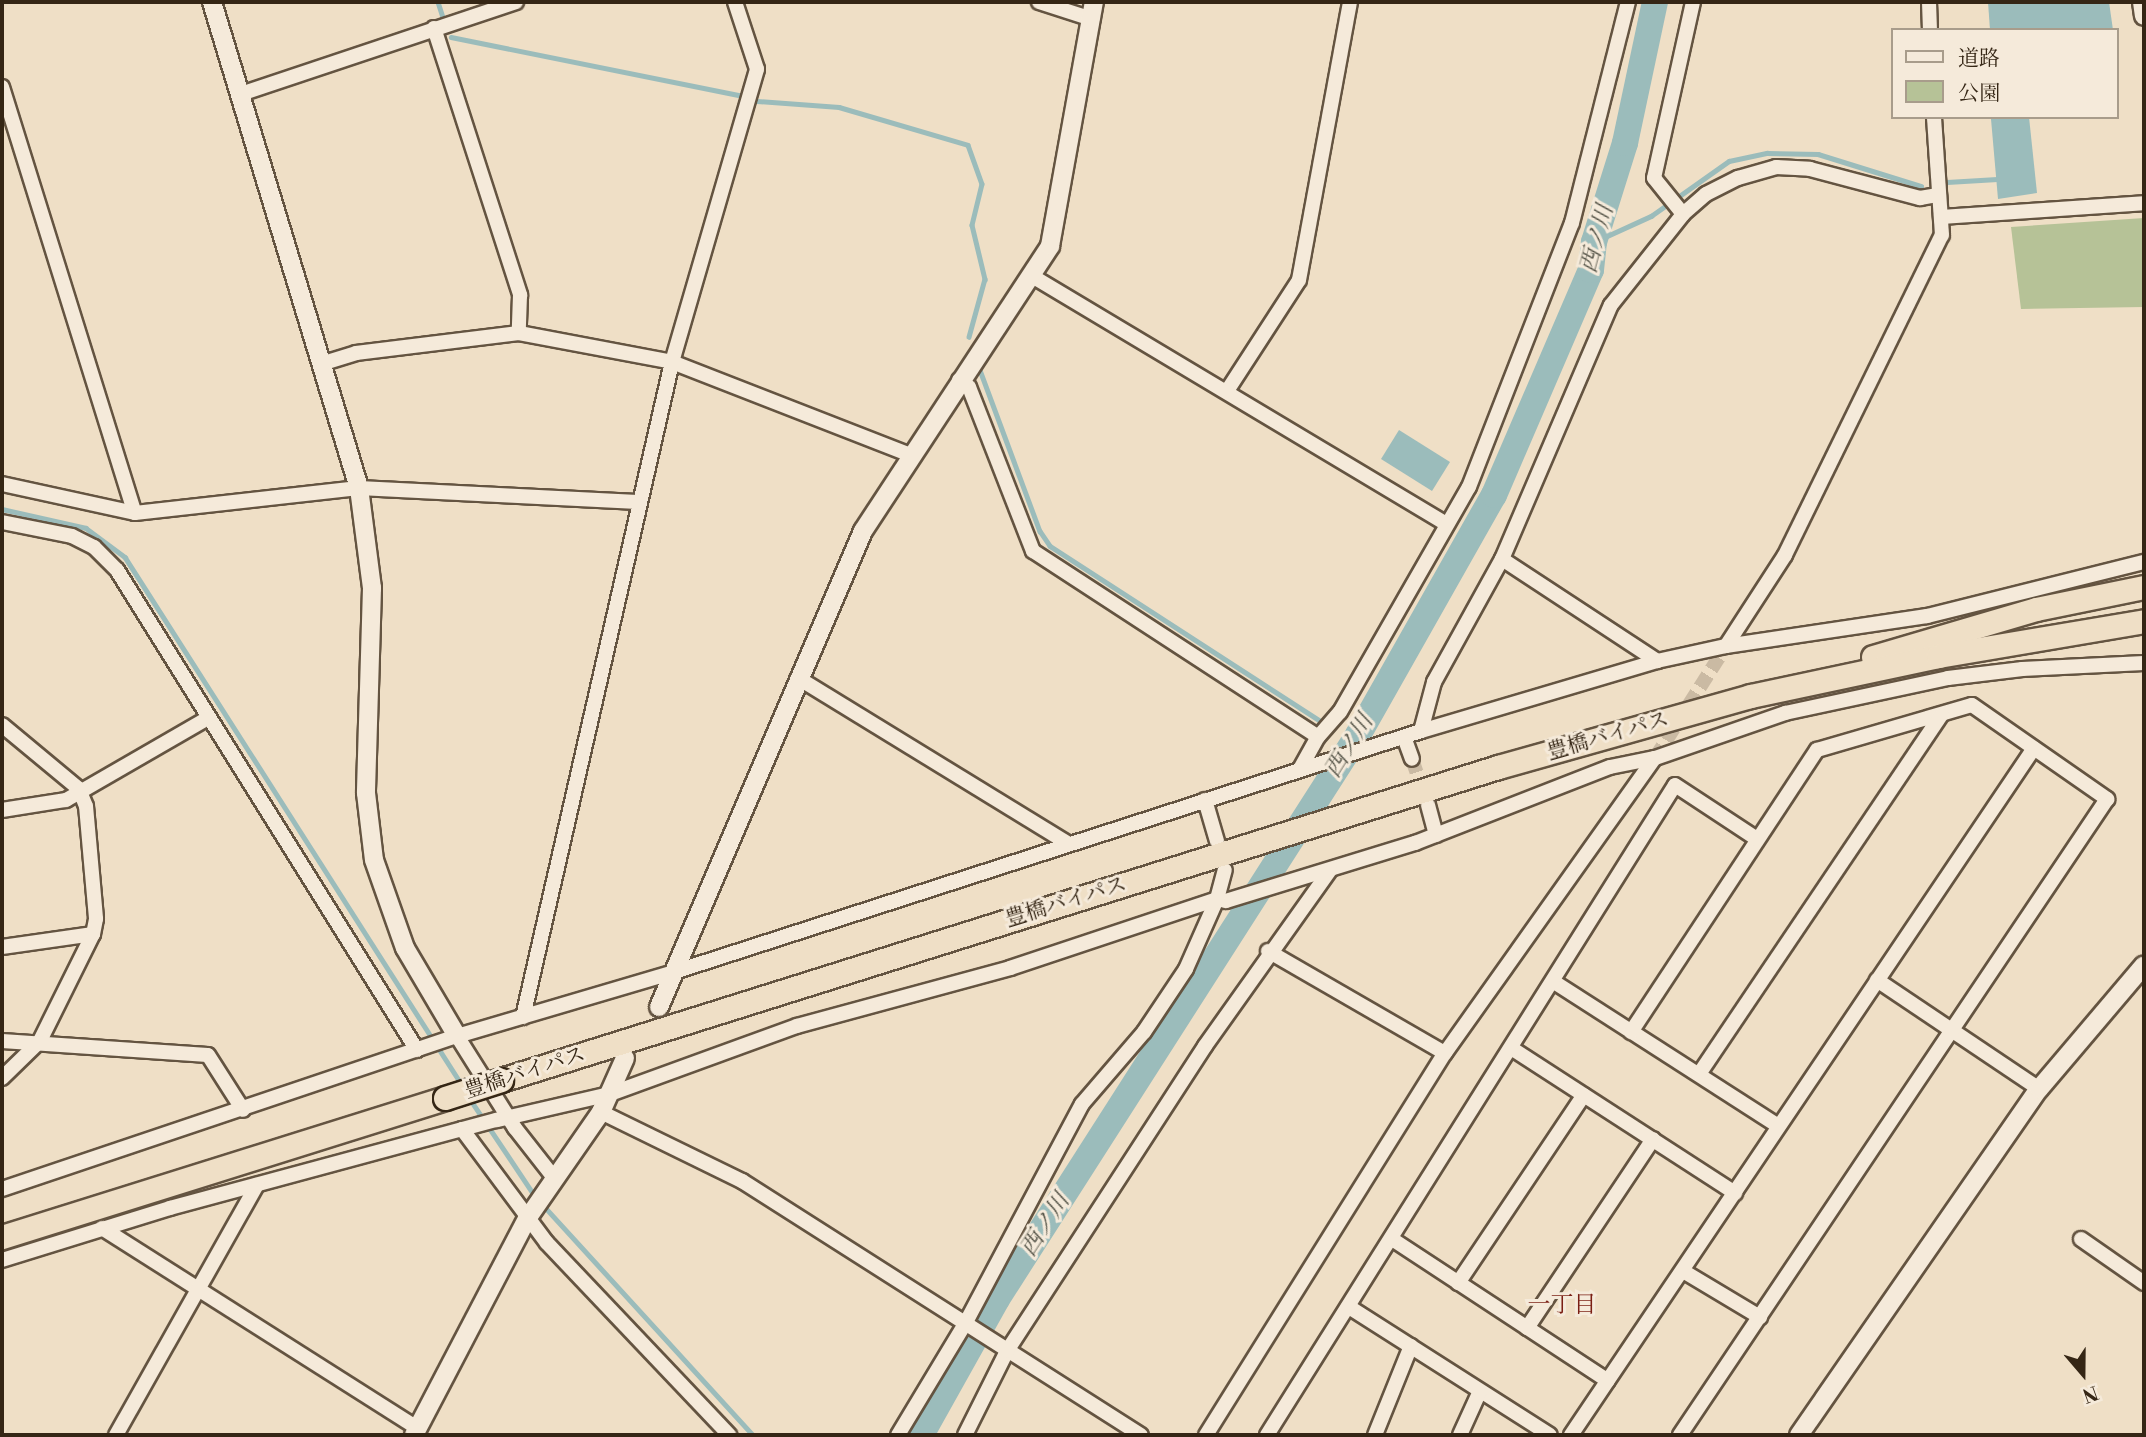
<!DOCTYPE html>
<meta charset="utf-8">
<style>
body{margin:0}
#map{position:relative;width:2146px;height:1437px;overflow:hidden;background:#efdfc6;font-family:"Libre Bodoni","Noto Serif JP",serif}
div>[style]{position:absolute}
.green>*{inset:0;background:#b6c297}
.water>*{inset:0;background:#9bbcbb}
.stream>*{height:4.5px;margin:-2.25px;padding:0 2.25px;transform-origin:2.25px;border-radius:2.25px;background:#9bbcbb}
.river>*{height:26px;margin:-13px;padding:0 13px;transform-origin:13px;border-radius:13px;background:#9bbcbb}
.minor-tunnel>*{height:14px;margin-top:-7px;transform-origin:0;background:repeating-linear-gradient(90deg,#cabaa3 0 14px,transparent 0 21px)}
.roads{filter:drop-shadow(2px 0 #645441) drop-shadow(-2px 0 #645441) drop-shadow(0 2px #645441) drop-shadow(0 -2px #645441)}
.minor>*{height:14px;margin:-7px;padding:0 7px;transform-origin:7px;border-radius:7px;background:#f5eada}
.tertiary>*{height:18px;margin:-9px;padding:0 9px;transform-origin:9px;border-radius:9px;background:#f5eada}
.trunk>*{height:23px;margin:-11.5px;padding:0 11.5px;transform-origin:11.5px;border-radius:11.5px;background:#efdfc6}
.bridges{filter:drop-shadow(2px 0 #352615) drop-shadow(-2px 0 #352615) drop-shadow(0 2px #352615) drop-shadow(0 -2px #352615)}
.trunk-bridge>*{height:23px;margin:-11.5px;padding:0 11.5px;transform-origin:11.5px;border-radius:11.5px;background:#efdfc6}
span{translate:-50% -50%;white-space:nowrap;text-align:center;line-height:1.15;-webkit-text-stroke:6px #f5eada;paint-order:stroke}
.street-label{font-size:21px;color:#352615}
.water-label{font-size:23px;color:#545347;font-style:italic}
.neighbourhood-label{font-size:23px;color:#7a1f14}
.frame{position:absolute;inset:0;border:4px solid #352615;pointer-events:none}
.legend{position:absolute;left:1891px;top:28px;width:228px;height:91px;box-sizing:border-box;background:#f5eada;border:2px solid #a89c8b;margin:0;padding:9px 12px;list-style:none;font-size:21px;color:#352615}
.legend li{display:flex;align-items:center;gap:14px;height:35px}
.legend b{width:35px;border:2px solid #a89c8b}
.north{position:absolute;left:2048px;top:1339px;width:70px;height:70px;-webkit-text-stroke:5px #f5eada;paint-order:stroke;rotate:160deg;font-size:19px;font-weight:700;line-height:28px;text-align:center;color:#352615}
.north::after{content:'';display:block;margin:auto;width:24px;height:32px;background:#352615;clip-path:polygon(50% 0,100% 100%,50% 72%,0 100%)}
</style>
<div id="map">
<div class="green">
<div style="clip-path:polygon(2144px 218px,2144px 307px,2021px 309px,2011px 227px)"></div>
</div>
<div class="water">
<div style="clip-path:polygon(1988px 2px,2109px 2px,2113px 30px,1990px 30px)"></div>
<div style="clip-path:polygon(2029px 117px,2037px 193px,1998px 199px,1991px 119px)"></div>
<div style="clip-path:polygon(1399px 430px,1450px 462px,1432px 491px,1381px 459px)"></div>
</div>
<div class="stream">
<div style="left:438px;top:2px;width:16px;rotate:72deg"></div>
<div style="left:451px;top:37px;width:294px;rotate:11.4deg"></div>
<div style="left:757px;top:101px;width:82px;rotate:4.2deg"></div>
<div style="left:839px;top:107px;width:134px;rotate:16.4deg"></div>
<div style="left:968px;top:145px;width:41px;rotate:70.3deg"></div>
<div style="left:982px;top:184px;width:42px;rotate:103.7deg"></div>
<div style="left:972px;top:225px;width:56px;rotate:76.5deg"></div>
<div style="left:985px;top:279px;width:60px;rotate:105.4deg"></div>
<div style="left:1947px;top:182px;width:50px;rotate:-3.4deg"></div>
<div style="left:1594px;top:242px;width:63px;rotate:-24.5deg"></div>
<div style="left:1651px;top:216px;width:95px;rotate:-35.2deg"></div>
<div style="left:1729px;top:161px;width:39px;rotate:-12deg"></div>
<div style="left:1767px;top:153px;width:51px;rotate:1.1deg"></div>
<div style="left:1818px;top:154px;width:108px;rotate:17.3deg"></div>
<div style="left:980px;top:370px;width:172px;rotate:69.6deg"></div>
<div style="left:1040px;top:531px;width:18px;rotate:56deg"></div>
<div style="left:1050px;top:546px;width:322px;rotate:32.9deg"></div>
<div style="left:2px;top:509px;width:86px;rotate:12.7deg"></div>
<div style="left:86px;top:528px;width:49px;rotate:36.6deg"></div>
<div style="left:125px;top:557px;width:626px;rotate:57.45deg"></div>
<div style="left:470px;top:1099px;width:120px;rotate:56.2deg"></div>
<div style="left:543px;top:1205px;width:311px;rotate:47.6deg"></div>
</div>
<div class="river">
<div style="left:921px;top:1435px;width:156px;rotate:-60.8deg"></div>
<div style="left:997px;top:1299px;width:670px;rotate:-57.38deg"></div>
<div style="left:1358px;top:735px;width:276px;rotate:-60.5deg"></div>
<div style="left:1494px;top:495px;width:245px;rotate:-66.7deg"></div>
<div style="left:1591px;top:270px;width:28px;rotate:-84deg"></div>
<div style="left:1594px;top:242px;width:104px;rotate:-72.6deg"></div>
<div style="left:1625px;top:143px;width:144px;rotate:-78deg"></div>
</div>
<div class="minor-tunnel">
<div style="left:1655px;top:758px;width:133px;rotate:-57.6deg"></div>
<div style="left:1412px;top:759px;width:40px;rotate:71.1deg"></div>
</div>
<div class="roads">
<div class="minor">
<div style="left:1039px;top:2px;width:56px;rotate:17.8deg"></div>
<div style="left:1929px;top:2px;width:28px;rotate:88deg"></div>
<div style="left:434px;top:28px;width:281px;rotate:72.1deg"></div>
<div style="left:520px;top:295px;width:38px;rotate:92deg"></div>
<div style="left:2px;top:87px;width:446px;rotate:72.7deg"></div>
<div style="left:241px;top:94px;width:290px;rotate:-18.5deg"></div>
<div style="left:1683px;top:214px;width:46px;rotate:-128.9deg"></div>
<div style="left:1654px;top:178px;width:180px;rotate:-77.5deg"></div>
<div style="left:1941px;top:217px;width:203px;rotate:-3.9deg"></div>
<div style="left:1032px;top:276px;width:481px;rotate:30.9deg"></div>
<div style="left:324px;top:363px;width:34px;rotate:-17deg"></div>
<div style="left:356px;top:353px;width:164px;rotate:-7deg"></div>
<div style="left:519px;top:333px;width:156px;rotate:10.7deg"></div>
<div style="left:672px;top:362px;width:256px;rotate:21.3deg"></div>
<div style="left:959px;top:380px;width:12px;rotate:35deg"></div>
<div style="left:969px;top:387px;width:176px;rotate:68.7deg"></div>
<div style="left:1033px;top:551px;width:340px;rotate:33.1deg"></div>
<div style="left:1227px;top:391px;width:132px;rotate:-57deg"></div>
<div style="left:1299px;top:280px;width:283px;rotate:-79.6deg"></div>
<div style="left:2px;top:484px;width:136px;rotate:12.3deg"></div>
<div style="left:135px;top:513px;width:225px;rotate:-6.4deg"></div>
<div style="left:359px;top:488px;width:279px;rotate:2.9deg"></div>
<div style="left:2px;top:522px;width:71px;rotate:11.3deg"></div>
<div style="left:72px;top:536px;width:25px;rotate:27deg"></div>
<div style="left:94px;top:547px;width:33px;rotate:45deg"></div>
<div style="left:117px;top:570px;width:566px;rotate:57.99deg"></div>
<div style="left:1502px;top:559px;width:186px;rotate:33.3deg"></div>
<div style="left:1726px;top:646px;width:108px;rotate:-57deg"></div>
<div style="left:1785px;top:555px;width:356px;rotate:-63.9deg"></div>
<div style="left:1942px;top:235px;width:118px;rotate:-93.9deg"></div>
<div style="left:798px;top:678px;width:316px;rotate:31.5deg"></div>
<div style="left:2px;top:725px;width:100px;rotate:39.7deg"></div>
<div style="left:79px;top:789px;width:18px;rotate:68deg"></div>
<div style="left:86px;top:806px;width:113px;rotate:84.9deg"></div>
<div style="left:96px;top:919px;width:15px;rotate:101deg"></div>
<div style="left:93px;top:934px;width:119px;rotate:116.4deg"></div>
<div style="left:40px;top:1041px;width:53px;rotate:135.8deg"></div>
<div style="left:1421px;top:731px;width:51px;rotate:-75.1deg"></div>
<div style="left:1434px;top:682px;width:141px;rotate:-61.1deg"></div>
<div style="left:1502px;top:559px;width:276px;rotate:-66.8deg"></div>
<div style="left:1611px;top:305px;width:116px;rotate:-51.6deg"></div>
<div style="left:1683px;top:214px;width:30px;rotate:-41deg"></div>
<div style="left:1706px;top:194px;width:36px;rotate:-27deg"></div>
<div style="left:1738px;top:178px;width:40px;rotate:-16deg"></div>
<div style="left:1776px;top:167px;width:34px;rotate:3deg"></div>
<div style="left:1810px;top:169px;width:114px;rotate:14.8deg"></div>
<div style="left:1920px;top:198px;width:17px;rotate:-10deg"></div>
<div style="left:1404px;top:737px;width:23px;rotate:70deg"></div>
<div style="left:1300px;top:769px;width:37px;rotate:-61deg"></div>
<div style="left:1318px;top:737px;width:33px;rotate:-49deg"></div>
<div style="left:1340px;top:712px;width:259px;rotate:-60.2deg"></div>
<div style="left:1469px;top:487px;width:283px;rotate:-68.7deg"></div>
<div style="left:1572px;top:223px;width:228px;rotate:-75.8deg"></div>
<div style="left:1205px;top:800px;width:43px;rotate:73.7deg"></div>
<div style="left:1428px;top:805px;width:31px;rotate:75deg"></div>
<div style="left:2px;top:810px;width:65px;rotate:-8.9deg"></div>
<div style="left:66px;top:800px;width:164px;rotate:-30deg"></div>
<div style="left:2px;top:947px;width:92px;rotate:-8.1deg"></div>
<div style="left:1268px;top:951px;width:204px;rotate:30deg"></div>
<div style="left:1877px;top:980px;width:195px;rotate:33.9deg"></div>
<div style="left:1554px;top:982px;width:266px;rotate:32.7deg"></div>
<div style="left:523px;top:1017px;width:672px;rotate:-77.18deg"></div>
<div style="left:672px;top:362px;width:305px;rotate:-73.8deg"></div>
<div style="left:757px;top:69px;width:71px;rotate:-108.2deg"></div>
<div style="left:1631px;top:1032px;width:338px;rotate:-56.6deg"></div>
<div style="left:1817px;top:750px;width:161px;rotate:-16.2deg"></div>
<div style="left:1972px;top:705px;width:165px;rotate:34.8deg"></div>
<div style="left:2107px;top:799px;width:766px;rotate:123.88deg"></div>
<div style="left:457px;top:1036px;width:109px;rotate:57.8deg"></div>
<div style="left:515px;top:1128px;width:65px;rotate:51.9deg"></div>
<div style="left:2px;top:1041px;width:206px;rotate:3.9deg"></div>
<div style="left:208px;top:1055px;width:65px;rotate:57.5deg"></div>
<div style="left:1511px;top:1048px;width:267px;rotate:32.9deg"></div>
<div style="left:1699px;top:1074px;width:433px;rotate:-56deg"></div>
<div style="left:601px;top:1112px;width:157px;rotate:26.1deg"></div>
<div style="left:742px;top:1181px;width:473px;rotate:32.5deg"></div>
<div style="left:462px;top:1129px;width:142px;rotate:53.3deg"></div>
<div style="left:547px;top:1243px;width:265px;rotate:46.5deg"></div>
<div style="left:2px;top:1189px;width:480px;rotate:-18.6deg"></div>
<div style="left:457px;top:1036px;width:223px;rotate:-16.4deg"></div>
<div style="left:671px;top:973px;width:788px;rotate:-17.88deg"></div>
<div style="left:1421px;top:731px;width:246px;rotate:-16.5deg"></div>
<div style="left:1657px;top:661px;width:71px;rotate:-12.3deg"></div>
<div style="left:1726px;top:646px;width:203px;rotate:-8.5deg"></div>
<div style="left:1927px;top:616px;width:224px;rotate:-14deg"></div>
<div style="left:102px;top:1228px;width:373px;rotate:32.4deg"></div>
<div style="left:1392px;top:1239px;width:258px;rotate:33.3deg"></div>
<div style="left:2081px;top:1239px;width:77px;rotate:34.9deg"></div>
<div style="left:2px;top:1260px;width:176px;rotate:-17.2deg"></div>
<div style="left:170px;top:1208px;width:339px;rotate:-15.1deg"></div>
<div style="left:497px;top:1120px;width:116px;rotate:-13deg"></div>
<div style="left:610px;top:1094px;width:199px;rotate:-20deg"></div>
<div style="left:797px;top:1026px;width:221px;rotate:-15.2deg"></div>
<div style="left:1010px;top:968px;width:218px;rotate:-18.4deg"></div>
<div style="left:1217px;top:899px;width:9px;rotate:13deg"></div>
<div style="left:1226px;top:901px;width:198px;rotate:-17.1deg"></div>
<div style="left:1415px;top:843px;width:209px;rotate:-21.3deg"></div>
<div style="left:1610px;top:767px;width:46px;rotate:-11.3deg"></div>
<div style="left:1655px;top:758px;width:138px;rotate:-19.1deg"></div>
<div style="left:1785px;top:713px;width:167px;rotate:-12.1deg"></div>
<div style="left:1948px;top:678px;width:75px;rotate:-6.9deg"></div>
<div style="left:2022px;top:669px;width:122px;rotate:-2.8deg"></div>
<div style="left:1683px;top:1271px;width:90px;rotate:30.9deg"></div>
<div style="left:1458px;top:1283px;width:226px;rotate:-56.2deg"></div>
<div style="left:1349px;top:1307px;width:238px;rotate:32.5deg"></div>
<div style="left:1527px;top:1328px;width:227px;rotate:-56.3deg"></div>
<div style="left:116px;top:1435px;width:287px;rotate:-60.6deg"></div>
<div style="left:898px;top:1435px;width:130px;rotate:-58.9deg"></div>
<div style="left:965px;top:1324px;width:249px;rotate:-62deg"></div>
<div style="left:1082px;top:1104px;width:95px;rotate:-49.3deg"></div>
<div style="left:1144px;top:1032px;width:76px;rotate:-56.3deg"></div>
<div style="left:1186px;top:969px;width:77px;rotate:-66.1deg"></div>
<div style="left:1217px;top:899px;width:30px;rotate:-75deg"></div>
<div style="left:965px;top:1435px;width:94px;rotate:-63.4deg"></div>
<div style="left:1007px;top:1351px;width:364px;rotate:-57deg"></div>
<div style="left:1205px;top:1046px;width:216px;rotate:-54.6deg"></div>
<div style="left:1206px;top:1435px;width:451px;rotate:-58deg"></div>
<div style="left:1445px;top:1053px;width:362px;rotate:-54.6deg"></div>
<div style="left:1267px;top:1435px;width:767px;rotate:-57.88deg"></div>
<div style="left:1675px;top:785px;width:98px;rotate:33.4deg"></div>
<div style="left:1375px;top:1435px;width:96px;rotate:-68deg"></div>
<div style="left:1460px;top:1435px;width:48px;rotate:-65.6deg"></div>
<div style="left:1571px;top:1435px;width:828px;rotate:-56.02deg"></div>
</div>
<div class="tertiary">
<div style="left:212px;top:2px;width:508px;rotate:73.17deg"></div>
<div style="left:359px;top:488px;width:101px;rotate:82.6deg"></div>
<div style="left:372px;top:588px;width:205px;rotate:91.7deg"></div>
<div style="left:366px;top:793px;width:67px;rotate:83.2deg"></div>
<div style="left:374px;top:860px;width:93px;rotate:70.6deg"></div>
<div style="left:405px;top:948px;width:102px;rotate:59.4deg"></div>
<div style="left:2142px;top:2px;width:14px;rotate:82deg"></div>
<div style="left:659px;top:1007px;width:518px;rotate:-66.8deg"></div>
<div style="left:863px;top:531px;width:341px;rotate:-56.7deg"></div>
<div style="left:1050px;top:246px;width:248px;rotate:-79.8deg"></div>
<div style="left:414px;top:1435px;width:244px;rotate:-62.4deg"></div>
<div style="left:527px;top:1219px;width:130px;rotate:-55.3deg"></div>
<div style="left:601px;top:1112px;width:59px;rotate:-66deg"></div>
<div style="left:1799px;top:1435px;width:421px;rotate:-55.3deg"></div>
<div style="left:2039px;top:1089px;width:162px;rotate:-49.7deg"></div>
</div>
<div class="trunk">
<div style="left:1873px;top:657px;width:170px;rotate:-16.4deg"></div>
<div style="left:2036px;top:609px;width:110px;rotate:-11.5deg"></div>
<div style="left:501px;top:1080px;width:1045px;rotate:-17.43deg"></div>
<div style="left:1498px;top:767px;width:262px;rotate:-15.7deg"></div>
<div style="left:1750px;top:696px;width:192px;rotate:-12deg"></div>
<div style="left:1938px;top:656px;width:209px;rotate:-9.6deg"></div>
<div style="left:2px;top:1237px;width:464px;rotate:-17.4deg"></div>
</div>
</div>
<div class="bridges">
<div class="trunk-bridge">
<div style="left:445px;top:1098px;width:59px;rotate:-17.8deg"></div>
</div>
</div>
<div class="street-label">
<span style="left:1608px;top:736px;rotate:-16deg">豊橋バイパス</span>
<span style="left:1066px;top:902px;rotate:-17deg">豊橋バイパス</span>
<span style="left:525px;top:1073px;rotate:-18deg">豊橋バイパス</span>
</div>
<div class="water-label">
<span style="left:1597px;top:239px;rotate:-75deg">西ノ川</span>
<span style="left:1349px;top:746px;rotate:-58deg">西ノ川</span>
<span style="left:1045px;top:1225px;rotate:-57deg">西ノ川</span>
</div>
<div class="neighbourhood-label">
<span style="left:1562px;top:1305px">一丁目</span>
</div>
<div class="frame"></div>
<ul class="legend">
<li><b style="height:9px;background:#f5eada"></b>道路</li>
<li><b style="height:19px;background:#b6c297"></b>公園</li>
</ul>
<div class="north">N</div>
</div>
